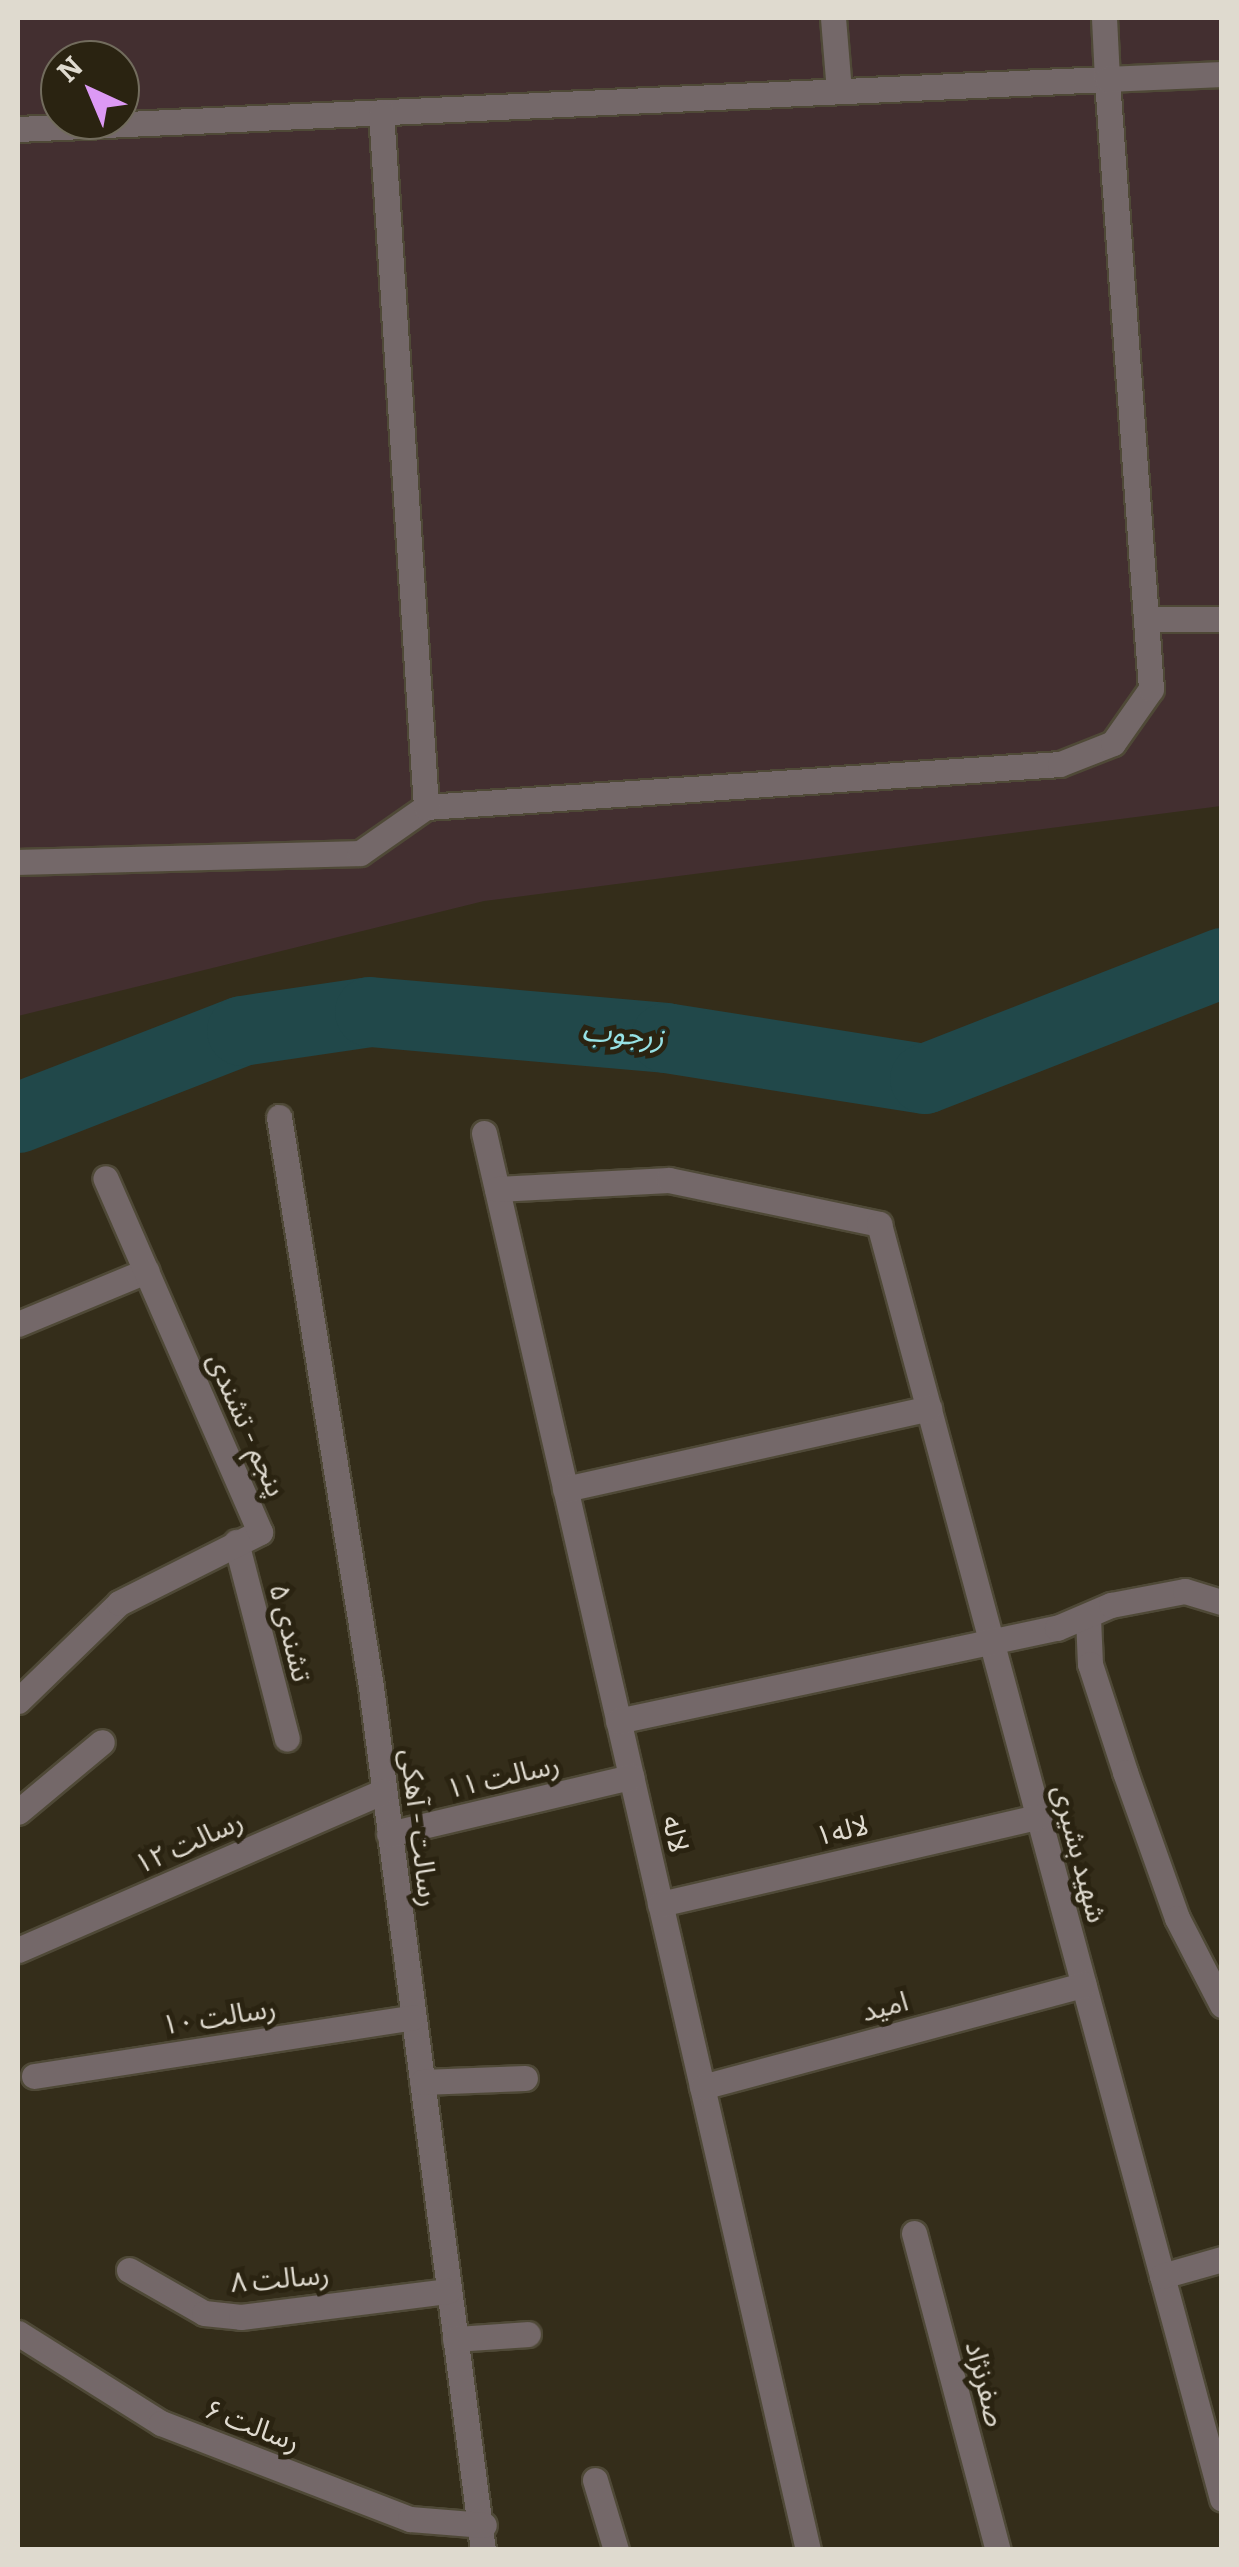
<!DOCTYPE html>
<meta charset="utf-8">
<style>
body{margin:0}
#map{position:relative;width:1239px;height:2567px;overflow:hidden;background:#342d1a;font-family:Bitter,"Noto Sans Arabic",serif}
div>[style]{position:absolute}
.industrial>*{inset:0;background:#432f30}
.river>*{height:70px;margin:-35px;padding:0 35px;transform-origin:35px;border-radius:35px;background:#21484a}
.roads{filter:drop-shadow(2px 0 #4f4937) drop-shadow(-2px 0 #4f4937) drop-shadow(0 2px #4f4937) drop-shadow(0 -2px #4f4937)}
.minor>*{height:25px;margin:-12.5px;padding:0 12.5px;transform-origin:12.5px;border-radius:12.5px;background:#746869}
span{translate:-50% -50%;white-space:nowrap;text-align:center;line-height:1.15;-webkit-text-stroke:10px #2a2311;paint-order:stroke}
.street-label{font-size:28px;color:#dfdacf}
.water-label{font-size:30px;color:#97e2e6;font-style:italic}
.frame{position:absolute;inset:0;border:20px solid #dfdacf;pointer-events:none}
.north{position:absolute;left:40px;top:40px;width:100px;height:100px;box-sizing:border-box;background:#2a2311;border:2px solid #726c5d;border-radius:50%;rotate:316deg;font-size:28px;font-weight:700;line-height:40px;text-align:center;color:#dfdacf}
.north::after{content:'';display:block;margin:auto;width:35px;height:45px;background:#dc99f5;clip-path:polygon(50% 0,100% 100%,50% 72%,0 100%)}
</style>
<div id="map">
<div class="industrial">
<div style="clip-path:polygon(evenodd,18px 18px,1221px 18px,1221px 806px,484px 901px,18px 1016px,18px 18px,60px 60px,120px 60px,120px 120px,60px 120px,60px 60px)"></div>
</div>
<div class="river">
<div style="left:18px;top:1118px;width:240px;rotate:-21.2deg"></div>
<div style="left:242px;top:1031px;width:129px;rotate:-8.4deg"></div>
<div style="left:370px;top:1012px;width:297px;rotate:5deg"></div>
<div style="left:666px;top:1038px;width:262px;rotate:9deg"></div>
<div style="left:925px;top:1079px;width:319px;rotate:-21.3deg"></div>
</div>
<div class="roads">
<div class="minor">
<div style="left:833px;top:18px;width:73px;rotate:85.3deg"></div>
<div style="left:18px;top:129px;width:1090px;rotate:-2.63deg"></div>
<div style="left:1107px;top:79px;width:61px;rotate:-92.8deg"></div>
<div style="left:1146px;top:619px;width:76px"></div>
<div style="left:426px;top:807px;width:635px;rotate:-3.88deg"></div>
<div style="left:1060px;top:764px;width:57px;rotate:-21.6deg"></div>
<div style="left:1113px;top:743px;width:66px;rotate:-54.9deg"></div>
<div style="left:1151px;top:689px;width:612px;rotate:-94.13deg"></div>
<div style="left:1107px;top:79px;width:115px;rotate:-2.5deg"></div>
<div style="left:18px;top:862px;width:342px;rotate:-1.5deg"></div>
<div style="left:360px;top:853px;width:80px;rotate:-34.9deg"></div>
<div style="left:426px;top:807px;width:696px;rotate:-93.7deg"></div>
<div style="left:279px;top:1117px;width:577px;rotate:80.83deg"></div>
<div style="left:371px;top:1687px;width:870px;rotate:82.61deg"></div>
<div style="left:484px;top:1133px;width:1454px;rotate:77.12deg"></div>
<div style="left:497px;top:1189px;width:172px;rotate:-3deg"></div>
<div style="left:669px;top:1180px;width:215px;rotate:11.8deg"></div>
<div style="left:879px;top:1224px;width:1320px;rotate:74.94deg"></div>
<div style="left:18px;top:1324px;width:139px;rotate:-22.5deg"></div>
<div style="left:565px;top:1489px;width:373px;rotate:-12.5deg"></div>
<div style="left:236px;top:1542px;width:203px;rotate:75.5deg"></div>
<div style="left:1088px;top:1618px;width:46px;rotate:87.5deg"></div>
<div style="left:1090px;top:1664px;width:114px;rotate:72deg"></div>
<div style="left:1125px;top:1772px;width:155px;rotate:70.4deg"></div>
<div style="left:1177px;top:1918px;width:98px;rotate:62.7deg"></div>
<div style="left:18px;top:1701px;width:141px;rotate:-44.1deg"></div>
<div style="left:119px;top:1603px;width:158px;rotate:-26.7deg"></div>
<div style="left:260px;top:1532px;width:386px;rotate:-113.6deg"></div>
<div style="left:618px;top:1721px;width:449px;rotate:-12deg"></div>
<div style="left:1057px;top:1628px;width:59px;rotate:-23.1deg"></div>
<div style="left:1111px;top:1605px;width:75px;rotate:-10.7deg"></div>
<div style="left:1185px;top:1591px;width:39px;rotate:17deg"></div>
<div style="left:18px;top:1812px;width:109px;rotate:-39.8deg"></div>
<div style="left:389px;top:1834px;width:249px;rotate:-13.3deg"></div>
<div style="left:660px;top:1904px;width:388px;rotate:-13deg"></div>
<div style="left:18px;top:1950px;width:399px;rotate:-23.5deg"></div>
<div style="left:34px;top:2076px;width:384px;rotate:-8.8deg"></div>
<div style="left:422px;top:2082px;width:103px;rotate:-2.2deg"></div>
<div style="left:702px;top:2087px;width:395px;rotate:-15deg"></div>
<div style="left:914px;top:2233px;width:328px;rotate:75.2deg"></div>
<div style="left:129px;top:2270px;width:86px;rotate:29.8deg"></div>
<div style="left:204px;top:2313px;width:37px;rotate:6deg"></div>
<div style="left:241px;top:2317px;width:209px;rotate:-7.2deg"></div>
<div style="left:1162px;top:2276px;width:62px;rotate:-15.8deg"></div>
<div style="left:18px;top:2333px;width:169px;rotate:32.2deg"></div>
<div style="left:161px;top:2423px;width:267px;rotate:21.1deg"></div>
<div style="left:410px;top:2519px;width:74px;rotate:4.6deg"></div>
<div style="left:455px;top:2339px;width:73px;rotate:-3.9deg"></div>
<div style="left:595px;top:2480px;width:73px;rotate:73.3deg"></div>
</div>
</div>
<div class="street-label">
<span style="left:246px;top:1425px;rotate:66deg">پنجم - تشندی</span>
<span style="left:290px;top:1633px;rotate:76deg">تشندی ۵</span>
<span style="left:503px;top:1777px;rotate:-13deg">رسالت ۱۱</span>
<span style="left:419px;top:1828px;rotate:83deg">رسالت - آهکی</span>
<span style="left:842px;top:1831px;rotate:-13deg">لاله۱</span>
<span style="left:675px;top:1834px;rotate:77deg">لاله</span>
<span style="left:189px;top:1843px;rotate:-24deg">رسالت ۱۲</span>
<span style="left:1079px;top:1854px;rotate:75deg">شهید بشیری</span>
<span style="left:885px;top:2007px;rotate:-15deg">امید</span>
<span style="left:219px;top:2017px;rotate:-9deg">رسالت ۱۰</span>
<span style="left:280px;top:2279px;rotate:-5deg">رسالت ۸</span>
<span style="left:985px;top:2384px;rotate:75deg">صفرنژاد</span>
<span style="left:252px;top:2426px;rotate:21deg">رسالت ۶</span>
</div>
<div class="water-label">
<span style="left:623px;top:1034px;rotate:5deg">زرجوب</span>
</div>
<div class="frame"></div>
<div class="north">N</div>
</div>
